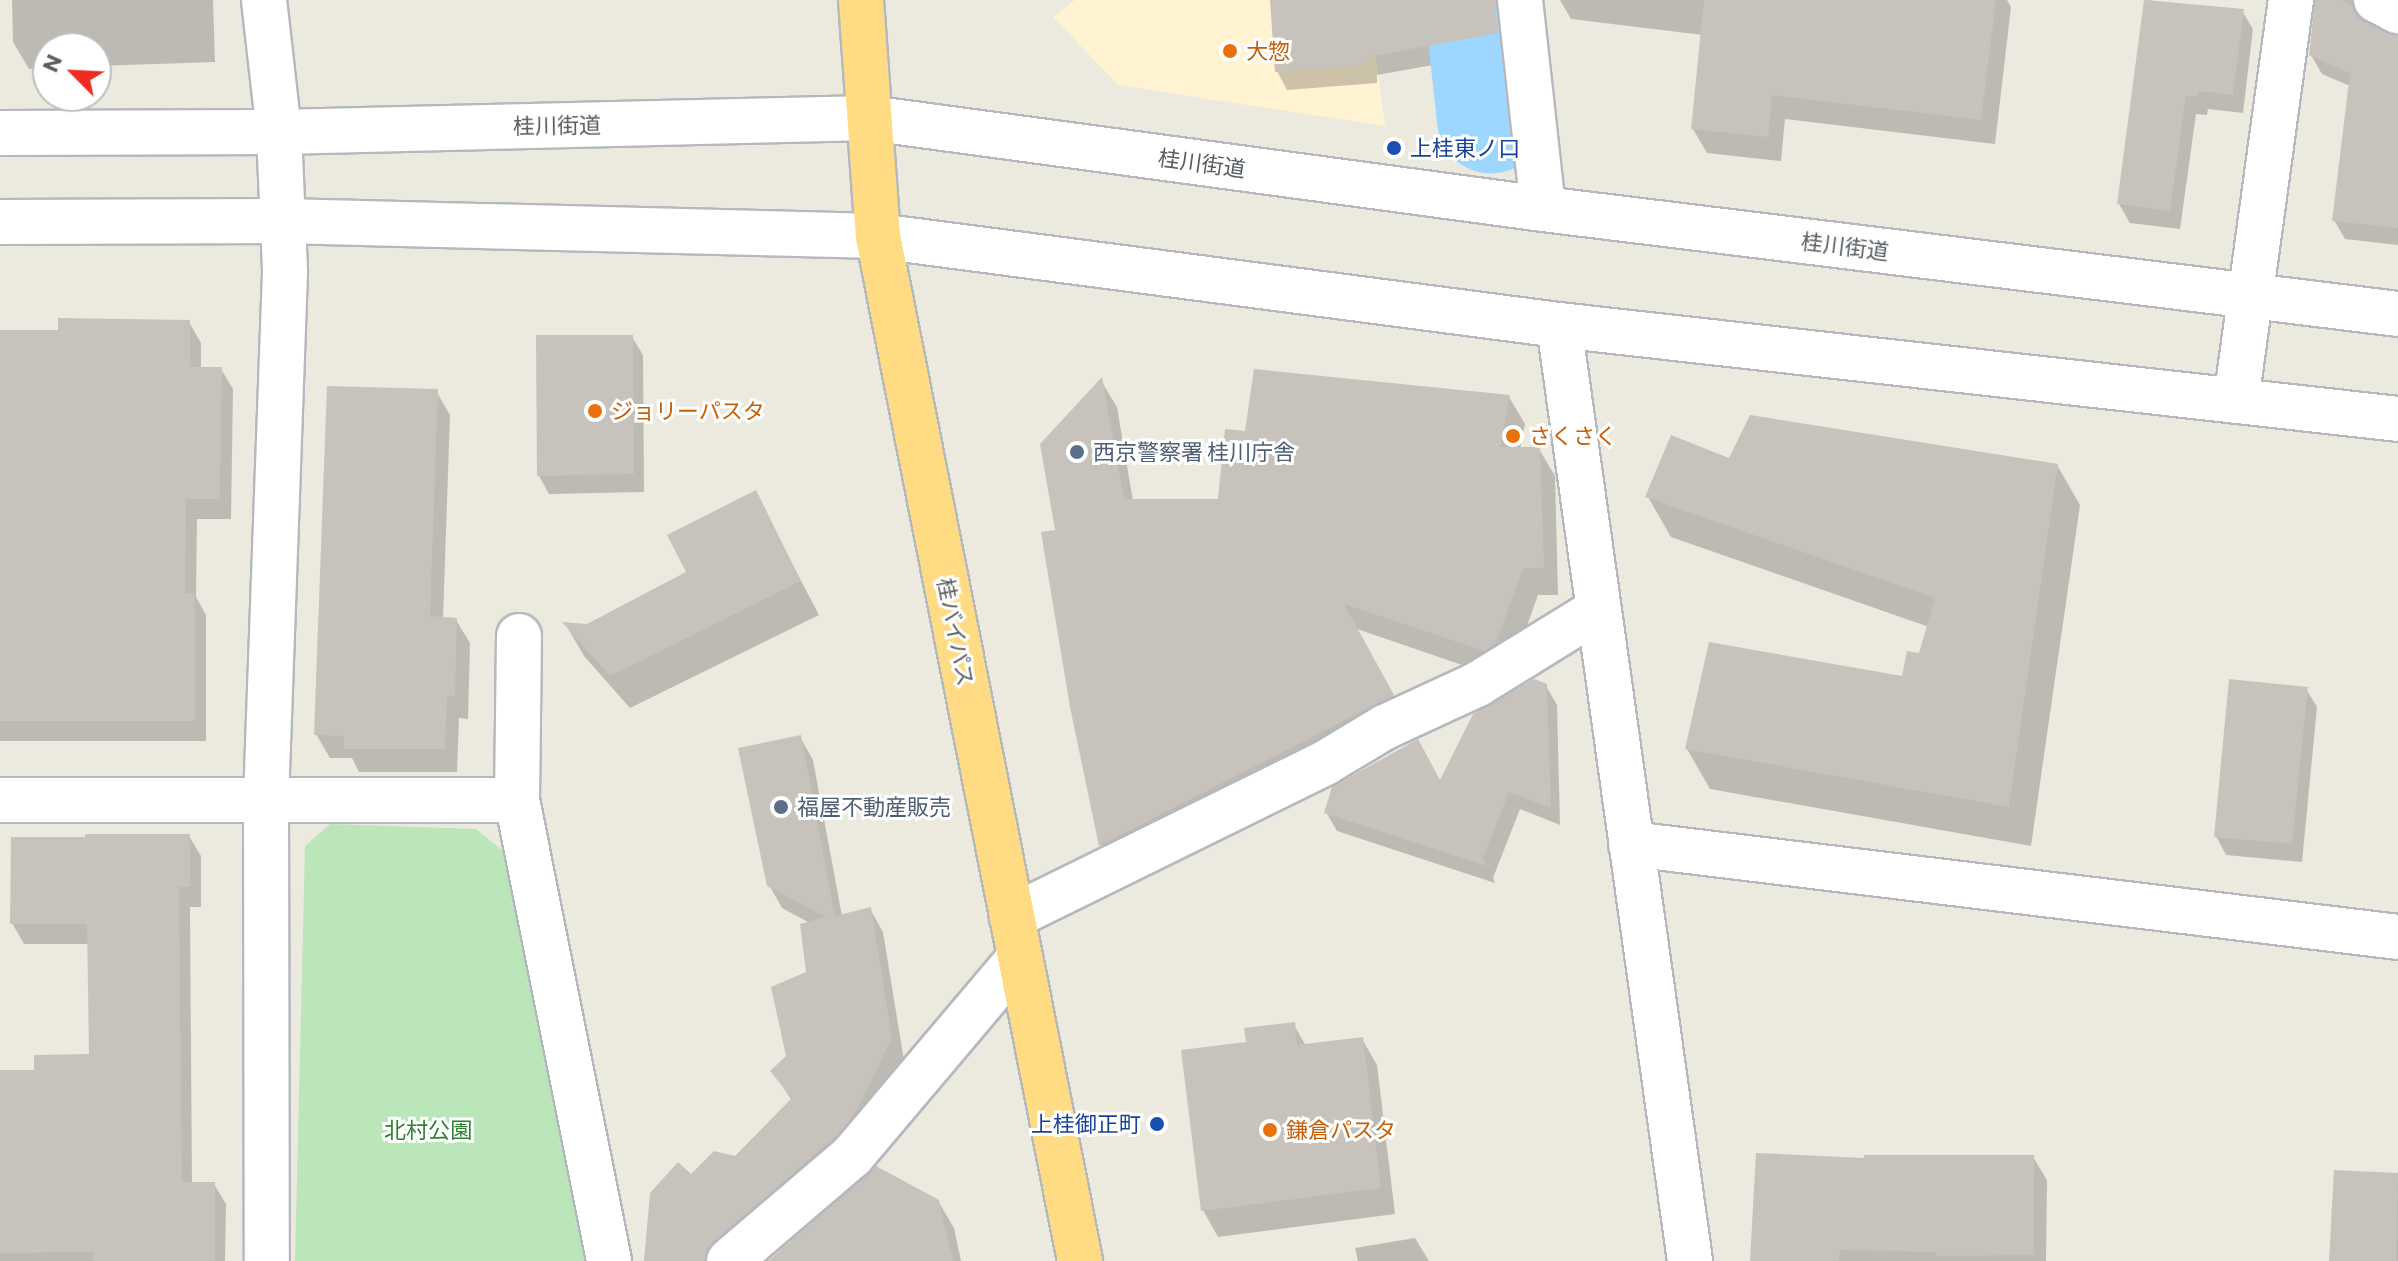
<!DOCTYPE html>
<meta charset="utf-8">
<style>
body{margin:0}
#map{position:relative;width:2398px;height:1261px;overflow:hidden;background:#ece9df;font-family:Commissioner,"Noto Sans JP",sans-serif}
div>[style]{position:absolute}
.commercial>*{inset:0;background:#fff3d2}
.green>*{inset:0;background:#bbe6ba}
.shadow>*{inset:0;background:#0003}
.river>*{height:108px;margin:-54px;padding:0 54px;transform-origin:54px;border-radius:54px;background:#9dd7ff}
.building>*{inset:0;background:#c7c3bc}
.roads{filter:drop-shadow(2px 0 #b5b8bd) drop-shadow(-2px 0 #b5b8bd) drop-shadow(0 2px #b5b8bd) drop-shadow(0 -2px #b5b8bd)}
.minor>*{height:44px;margin:-22px;padding:0 22px;transform-origin:22px;border-radius:22px;background:#fff}
.highway>*{height:44px;margin:-22px;padding:0 22px;transform-origin:22px;border-radius:22px;background:#ffdc84}
.dots>*{width:22px;height:22px;translate:-50% -50%;box-sizing:border-box;border:4px solid #fff;border-radius:50%}
span{translate:-50% -50%;white-space:nowrap;text-align:center;line-height:1.15;-webkit-text-stroke:6px #fff;paint-order:stroke}
.food-label{font-size:22px;color:#c56008}
.left{translate:0 -50%;text-align:left}
.street-label{font-size:22px;color:#585d61}
.transit-label{font-size:22px;color:#164399}
.right{translate:-100% -50%;text-align:right}
.service-label{font-size:22px;color:#4e5e75}
.park-label{font-size:22px;color:#2f8230}
.north{position:absolute;left:32px;top:32px;width:80px;height:80px;box-sizing:border-box;background:#fff;border:2px solid #bcbec0;border-radius:50%;rotate:294deg;font-size:22px;font-weight:700;line-height:32px;text-align:center;color:#585d61}
.north::after{content:'';display:block;margin:auto;width:28px;height:36px;background:#f02b21;clip-path:polygon(50% 0,100% 100%,50% 72%,0 100%)}
</style>
<div id="map">
<div class="commercial">
<div style="clip-path:polygon(1075px 0,1368px 0,1385px 126px,1118px 85px,1053px 17px)"></div>
</div>
<div class="green">
<div style="clip-path:polygon(330px 824px,476px 829px,507px 854px,587px 1261px,295px 1261px,305px 846px)"></div>
</div>
<div class="shadow">
<div style="clip-path:polygon(12px 0,213px 0,215px 62px,96px 66px,96px 48px,48px 48px,48px 68px,29px 69px,13px 42px)"></div>
<div style="clip-path:polygon(1272px 0,1473px 0,1483px 56px,1377px 75px,1377px 83px,1287px 90px,1277px 71px)"></div>
<div style="clip-path:polygon(1560px 0,2007px 0,2011px 7px,1995px 144px,1785px 119px,1781px 161px,1707px 153px,1693px 129px,1703px 35px,1571px 19px)"></div>
<div style="clip-path:polygon(2146px 0,2242px 11px,2253px 29px,2243px 113px,2208px 109px,2207px 115px,2196px 114px,2180px 229px,2130px 223px,2119px 204px)"></div>
<div style="clip-path:polygon(2317px 0,2371px 0,2363px 9px,2361px 20px,2387px 36px,2398px 38px,2398px 245px,2345px 239px,2334px 220px,2350px 86px,2322px 74px,2311px 55px)"></div>
<div style="clip-path:polygon(189px 322px,201px 343px,201px 369px,221px 369px,233px 389px,231px 519px,197px 519px,196px 597px,206px 615px,206px 741px,0 741px,0 332px,60px 332px)"></div>
<div style="clip-path:polygon(632px 337px,643px 355px,644px 492px,549px 494px,539px 476px)"></div>
<div style="clip-path:polygon(1101px 381px,1117px 407px,1133px 501px,1220px 501px,1247px 433px,1509px 397px,1525px 424px,1520px 449px,1539px 449px,1555px 476px,1558px 595px,1538px 595px,1511px 671px,1500px 678px,1357px 629px,1408px 723px,1116px 872px,1101px 845px,1072px 707px,1058px 532px)"></div>
<div style="clip-path:polygon(436px 391px,450px 415px,443px 619px,456px 620px,470px 643px,468px 719px,459px 718px,457px 772px,359px 772px,352px 758px,330px 758px,316px 734px)"></div>
<div style="clip-path:polygon(1730px 460px,2057px 465px,2080px 505px,2031px 846px,1710px 789px,1687px 749px,1903px 678px,1921px 656px,1929px 627px,1671px 537px,1648px 497px)"></div>
<div style="clip-path:polygon(755px 493px,819px 615px,630px 708px,584px 656px,566px 625px,588px 626px,688px 573px)"></div>
<div style="clip-path:polygon(1546px 686px,1557px 705px,1560px 825px,1520px 809px,1493px 878px,1495px 883px,1337px 831px,1326px 812px,1441px 783px)"></div>
<div style="clip-path:polygon(2306px 689px,2317px 707px,2302px 862px,2226px 855px,2216px 836px)"></div>
<div style="clip-path:polygon(800px 737px,813px 760px,842px 916px,870px 909px,883px 932px,904px 1061px,866px 1137px,725px 1261px,646px 1261px,691px 1177px,735px 1158px,792px 1101px,773px 1071px,788px 1057px,808px 973px,810px 923px,782px 908px,769px 885px)"></div>
<div style="clip-path:polygon(189px 836px,201px 856px,201px 907px,190px 907px,192px 1184px,214px 1184px,226px 1204px,225px 1261px,0 1261px,0 1072px,36px 1072px,91px 1056px,90px 944px,24px 944px,12px 923px)"></div>
<div style="clip-path:polygon(1294px 1025px,1306px 1046px,1362px 1039px,1377px 1065px,1395px 1214px,1218px 1237px,1203px 1210px,1248px 1044px)"></div>
<div style="clip-path:polygon(2033px 1157px,2047px 1180px,2046px 1261px,1752px 1261px,1866px 1160px)"></div>
<div style="clip-path:polygon(2336px 1172px,2398px 1175px,2398px 1261px,2331px 1261px)"></div>
<div style="clip-path:polygon(938px 1201px,954px 1228px,961px 1261px,770px 1261px)"></div>
<div style="clip-path:polygon(1415px 1238px,1429px 1261px,1358px 1261px,1355px 1248px)"></div>
</div>
<div class="river">
<div style="left:1478px;top:0;width:120px;rotate:83.8deg"></div>
</div>
<div class="building">
<div style="clip-path:polygon(1270px 0,1495px 0,1498px 33px,1367px 57px,1368px 65px,1275px 72px)"></div>
<div style="clip-path:polygon(1704px 0,1996px 0,1981px 120px,1772px 95px,1768px 137px,1691px 129px)"></div>
<div style="clip-path:polygon(2144px 0,2244px 9px,2233px 95px,2198px 91px,2197px 97px,2186px 96px,2170px 211px,2117px 204px)"></div>
<div style="clip-path:polygon(2315px 0,2341px 0,2352px 5px,2365px 22px,2398px 36px,2398px 228px,2332px 221px,2350px 73px,2309px 55px)"></div>
<div style="clip-path:polygon(58px 318px,190px 320px,190px 367px,222px 367px,220px 499px,186px 499px,185px 593px,195px 593px,195px 721px,0 721px,0 330px,58px 330px)"></div>
<div style="clip-path:polygon(536px 335px,633px 335px,634px 474px,537px 476px)"></div>
<div style="clip-path:polygon(1254px 369px,1510px 395px,1500px 447px,1540px 447px,1544px 568px,1523px 568px,1496px 643px,1484px 651px,1344px 604px,1394px 695px,1099px 846px,1070px 707px,1041px 532px,1055px 530px,1040px 444px,1102px 377px,1124px 499px,1218px 499px,1225px 429px,1245px 431px)"></div>
<div style="clip-path:polygon(327px 386px,438px 389px,430px 616px,457px 618px,455px 696px,447px 696px,445px 749px,344px 749px,344px 736px,314px 735px)"></div>
<div style="clip-path:polygon(1750px 415px,2058px 464px,2009px 807px,1685px 749px,1709px 642px,1902px 676px,1907px 651px,1919px 653px,1935px 598px,1645px 497px,1671px 435px,1729px 458px)"></div>
<div style="clip-path:polygon(756px 490px,801px 581px,610px 676px,562px 622px,587px 624px,686px 572px,667px 535px)"></div>
<div style="clip-path:polygon(1534px 679px,1547px 684px,1551px 808px,1509px 792px,1483px 858px,1487px 866px,1324px 813px,1332px 787px,1418px 739px,1440px 780px,1473px 714px)"></div>
<div style="clip-path:polygon(2229px 679px,2308px 687px,2292px 844px,2214px 837px)"></div>
<div style="clip-path:polygon(801px 735px,835px 916px,871px 907px,892px 1038px,854px 1115px,834px 1138px,713px 1242px,705px 1261px,644px 1261px,650px 1193px,678px 1162px,691px 1174px,714px 1151px,735px 1156px,792px 1098px,770px 1071px,786px 1056px,771px 987px,806px 972px,800px 924px,826px 917px,767px 886px,738px 748px)"></div>
<div style="clip-path:polygon(85px 834px,190px 834px,190px 887px,179px 887px,182px 1182px,215px 1182px,215px 1261px,93px 1261px,93px 1252px,0 1253px,0 1070px,34px 1070px,34px 1055px,89px 1054px,87px 924px,10px 924px,11px 837px,85px 837px)"></div>
<div style="clip-path:polygon(1295px 1022px,1297px 1045px,1363px 1037px,1381px 1188px,1201px 1211px,1181px 1050px,1246px 1042px,1244px 1028px)"></div>
<div style="clip-path:polygon(1756px 1153px,1864px 1158px,1864px 1155px,2034px 1155px,2034px 1255px,1936px 1256px,1936px 1252px,1840px 1250px,1839px 1261px,1750px 1261px)"></div>
<div style="clip-path:polygon(876px 1166px,939px 1200px,953px 1261px,768px 1261px)"></div>
<div style="clip-path:polygon(2334px 1170px,2398px 1173px,2396px 1261px,2329px 1261px)"></div>
</div>
<div class="roads">
<div class="minor">
<div style="left:264px;top:0;width:133px;rotate:83.5deg"></div>
<div style="left:279px;top:132px;width:140px;rotate:87.5deg"></div>
<div style="left:285px;top:272px;width:527px;rotate:92.06deg"></div>
<div style="left:266px;top:799px;width:462px;rotate:89.9deg"></div>
<div style="left:1520px;top:0;width:210px;rotate:83.7deg"></div>
<div style="left:2376px;top:0;width:25px;rotate:27deg"></div>
<div style="left:0;top:133px;width:279px;rotate:-0.2deg"></div>
<div style="left:279px;top:132px;width:590px;rotate:-1.36deg"></div>
<div style="left:869px;top:118px;width:680px;rotate:7.69deg"></div>
<div style="left:1543px;top:209px;width:861px;rotate:7deg"></div>
<div style="left:0;top:222px;width:283px;rotate:-0.2deg"></div>
<div style="left:283px;top:221px;width:595px;rotate:1.44deg"></div>
<div style="left:878px;top:236px;width:687px;rotate:7.45deg"></div>
<div style="left:1559px;top:325px;width:844px;rotate:6.39deg"></div>
<div style="left:1559px;top:325px;width:945px;rotate:82.03deg"></div>
<div style="left:2236px;top:401px;width:405px;rotate:-82.2deg"></div>
<div style="left:0;top:800px;width:517px"></div>
<div style="left:517px;top:800px;width:470px;rotate:78.7deg"></div>
<div style="left:517px;top:800px;width:164px;rotate:-89.3deg"></div>
<div style="left:1631px;top:844px;width:773px;rotate:6.91deg"></div>
<div style="left:1012px;top:917px;width:349px;rotate:-26.2deg"></div>
<div style="left:1325px;top:763px;width:70px;rotate:-31deg"></div>
<div style="left:1385px;top:727px;width:102px;rotate:-24.8deg"></div>
<div style="left:1478px;top:684px;width:141px;rotate:-31.7deg"></div>
<div style="left:729px;top:1261px;width:162px;rotate:-40.5deg"></div>
<div style="left:852px;top:1156px;width:260px;rotate:-49.8deg"></div>
</div>
<div class="highway">
<div style="left:861px;top:0;width:237px;rotate:85.9deg"></div>
<div style="left:878px;top:236px;width:1045px;rotate:78.85deg"></div>
</div>
</div>
<div class="dots">
<div style="left:1230px;top:51px;background:#e8710a"></div>
<div style="left:1394px;top:148px;background:#1a4fb4"></div>
<div style="left:595px;top:411px;background:#e8710a"></div>
<div style="left:1513px;top:436px;background:#e8710a"></div>
<div style="left:1077px;top:452px;background:#5c6f8a"></div>
<div style="left:781px;top:807px;background:#5c6f8a"></div>
<div style="left:1157px;top:1124px;background:#1a4fb4"></div>
<div style="left:1270px;top:1130px;background:#e8710a"></div>
</div>
<div class="food-label">
<span class="left" style="left:1246px;top:51px">大惣</span>
<span class="left" style="left:611px;top:411px">ジョリーパスタ</span>
<span class="left" style="left:1529px;top:436px">さくさく</span>
<span class="left" style="left:1286px;top:1130px">鎌倉パスタ</span>
</div>
<div class="street-label">
<span style="left:557px;top:125px;rotate:-1deg">桂川街道</span>
<span style="left:1202px;top:163px;rotate:8deg">桂川街道</span>
<span style="left:1845px;top:246px;rotate:7deg">桂川街道</span>
<span style="left:956px;top:632px;rotate:79deg">桂バイパス</span>
</div>
<div class="transit-label">
<span class="left" style="left:1410px;top:148px">上桂東ノ口</span>
<span class="right" style="left:1141px;top:1124px">上桂御正町</span>
</div>
<div class="service-label">
<span class="left" style="left:1093px;top:452px">西京警察署 桂川庁舎</span>
<span class="left" style="left:797px;top:807px">福屋不動産販売</span>
</div>
<div class="park-label">
<span style="left:428px;top:1130px">北村公園</span>
</div>
<div class="north">N</div>
</div>
